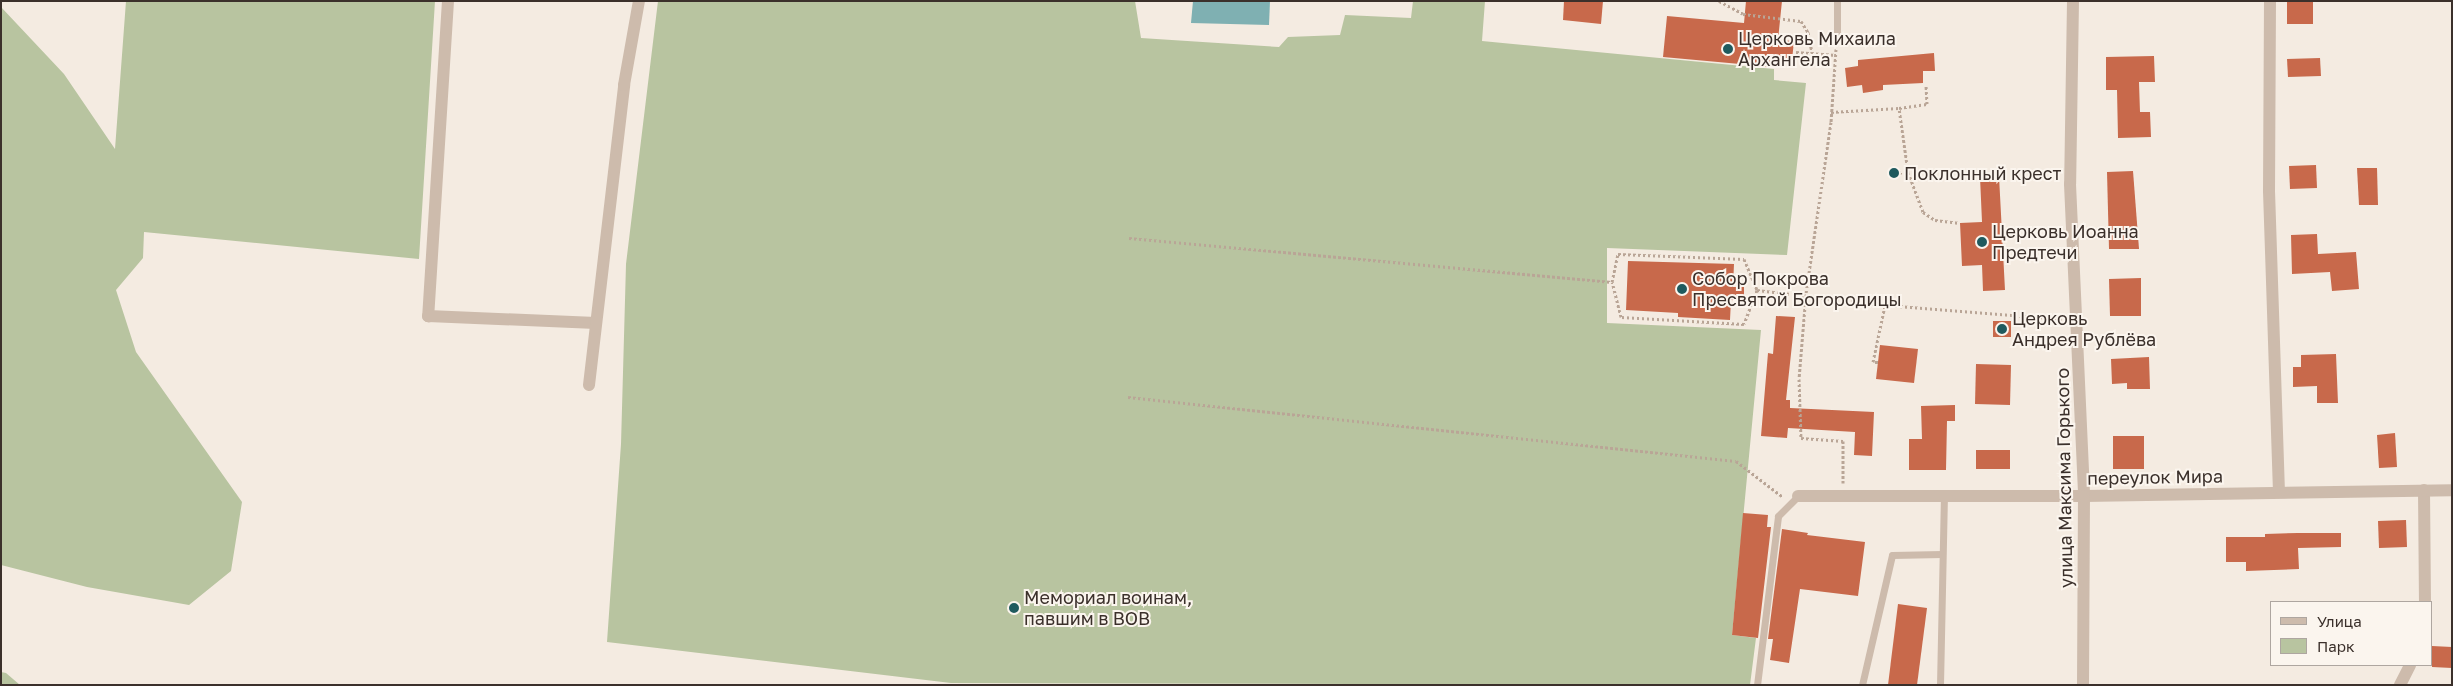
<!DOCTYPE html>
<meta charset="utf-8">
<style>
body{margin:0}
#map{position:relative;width:2453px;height:686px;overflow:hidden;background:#f4ebe1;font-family:"Golos Text",sans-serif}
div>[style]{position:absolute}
.green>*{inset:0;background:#b8c4a0}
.water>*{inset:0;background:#7fb0b2}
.building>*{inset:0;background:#c8694b}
.path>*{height:3px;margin-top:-1.5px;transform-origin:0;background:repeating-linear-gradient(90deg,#b9a596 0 2.5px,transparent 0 5px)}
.service>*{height:7px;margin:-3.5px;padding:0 3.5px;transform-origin:3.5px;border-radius:3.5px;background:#cdbbac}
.minor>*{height:12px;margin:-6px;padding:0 6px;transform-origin:6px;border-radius:6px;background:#cdbbac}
.tertiary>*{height:12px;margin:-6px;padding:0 6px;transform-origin:6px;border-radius:6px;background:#cdbbac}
.dots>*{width:14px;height:14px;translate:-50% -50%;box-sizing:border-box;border:2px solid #fbf5ee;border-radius:50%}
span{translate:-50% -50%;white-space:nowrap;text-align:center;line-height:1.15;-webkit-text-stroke:4px #fbf5ee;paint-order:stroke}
.poi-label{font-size:18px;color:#3b302b}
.left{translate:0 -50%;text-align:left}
.street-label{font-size:18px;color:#3b302b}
.frame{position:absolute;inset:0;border:2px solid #3b302b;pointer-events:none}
.legend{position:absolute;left:2270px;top:601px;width:162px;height:65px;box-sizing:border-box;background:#fbf5ee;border:1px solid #aea6a0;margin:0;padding:6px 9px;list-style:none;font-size:15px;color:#3b302b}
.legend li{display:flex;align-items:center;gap:10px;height:25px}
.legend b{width:25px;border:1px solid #aea6a0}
</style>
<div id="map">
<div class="green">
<div style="clip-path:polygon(126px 1px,435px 1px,419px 259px,144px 232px,143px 258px,116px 290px,136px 352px,242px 502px,231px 571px,189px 605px,87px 587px,1px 565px,1px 7px,64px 74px,115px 149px)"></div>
<div style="clip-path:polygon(658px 1px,1135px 1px,1141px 38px,1279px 47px,1288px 37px,1340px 35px,1345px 15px,1411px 18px,1413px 1px,1485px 1px,1482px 41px,1774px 69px,1774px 80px,1806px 83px,1787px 255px,1607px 248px,1607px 323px,1761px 330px,1732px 635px,1756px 638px,1750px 685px,951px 683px,607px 642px,621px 444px,626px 264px)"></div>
<div style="clip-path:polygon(1px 672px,6px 673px,20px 685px,1px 685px)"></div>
</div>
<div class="water">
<div style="clip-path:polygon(1193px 1px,1270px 1px,1269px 25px,1191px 23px)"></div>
</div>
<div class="building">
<div style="clip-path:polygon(1564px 1px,1603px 1px,1601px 24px,1563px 20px)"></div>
<div style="clip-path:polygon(1746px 1px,1782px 1px,1778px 40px,1794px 41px,1792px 60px,1774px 58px,1773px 67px,1663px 57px,1667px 16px,1744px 23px)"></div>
<div style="clip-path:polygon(2287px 1px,2313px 1px,2313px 24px,2287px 24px)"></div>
<div style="clip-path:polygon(1934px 53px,1935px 71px,1923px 71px,1923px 83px,1883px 85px,1883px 90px,1863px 93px,1862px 85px,1847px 87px,1845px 68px,1858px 66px,1858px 60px)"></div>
<div style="clip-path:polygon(2154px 56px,2155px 82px,2139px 82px,2140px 112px,2150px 112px,2151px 137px,2118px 138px,2117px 90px,2106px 90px,2106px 57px)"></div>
<div style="clip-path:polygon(2320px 58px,2321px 76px,2288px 77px,2287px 59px)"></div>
<div style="clip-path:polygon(2316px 165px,2317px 188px,2290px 189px,2289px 166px)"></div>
<div style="clip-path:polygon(2357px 168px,2377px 168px,2378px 205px,2359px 205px)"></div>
<div style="clip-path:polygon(2133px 171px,2139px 249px,2109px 249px,2107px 172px)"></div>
<div style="clip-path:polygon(1999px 176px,2005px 290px,1983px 291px,1982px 265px,1962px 266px,1960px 223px,1982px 222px,1980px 177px)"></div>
<div style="clip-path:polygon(2317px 234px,2318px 254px,2356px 252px,2359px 289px,2332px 291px,2330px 272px,2292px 274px,2291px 235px)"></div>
<div style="clip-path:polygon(1628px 261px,1734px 264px,1733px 287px,1744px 287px,1744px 301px,1731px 300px,1730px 320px,1678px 317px,1678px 313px,1626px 310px)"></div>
<div style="clip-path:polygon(2141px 278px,2141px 316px,2110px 316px,2109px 279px)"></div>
<div style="clip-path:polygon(1776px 316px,1795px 317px,1786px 400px,1790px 400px,1790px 408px,1874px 412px,1872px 456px,1854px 455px,1855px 432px,1788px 428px,1787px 438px,1761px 436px,1768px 353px,1773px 354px)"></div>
<div style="clip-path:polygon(1993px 321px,2011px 321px,2011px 337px,1993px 337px)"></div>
<div style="clip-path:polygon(1880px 345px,1918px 349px,1914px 383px,1876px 379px)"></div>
<div style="clip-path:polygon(2336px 354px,2338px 403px,2317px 403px,2317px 386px,2293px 387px,2293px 367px,2301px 367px,2301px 355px)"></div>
<div style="clip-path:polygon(2149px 357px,2150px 389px,2127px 389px,2127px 383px,2112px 384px,2111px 359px)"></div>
<div style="clip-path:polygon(1976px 364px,2011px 365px,2010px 405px,1975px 404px)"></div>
<div style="clip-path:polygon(1955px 405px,1955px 421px,1947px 421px,1946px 470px,1909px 470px,1909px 439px,1922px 439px,1921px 406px)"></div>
<div style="clip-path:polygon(2395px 433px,2397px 467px,2379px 468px,2377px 435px)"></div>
<div style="clip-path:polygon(2113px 436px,2144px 436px,2144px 469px,2113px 469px)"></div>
<div style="clip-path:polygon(1976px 450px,2010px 450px,2010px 469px,1976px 469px)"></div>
<div style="clip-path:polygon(1743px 513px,1768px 515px,1767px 527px,1771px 527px,1758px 638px,1732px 635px)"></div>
<div style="clip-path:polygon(2406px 520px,2407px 547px,2379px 548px,2378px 521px)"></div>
<div style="clip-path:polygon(1782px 529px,1808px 533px,1807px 535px,1865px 542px,1858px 596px,1800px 589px,1789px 663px,1770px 660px,1773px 639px,1768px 639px)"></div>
<div style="clip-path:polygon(2298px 533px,2341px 533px,2341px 547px,2298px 548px,2299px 569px,2246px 571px,2246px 562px,2226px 562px,2226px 537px,2265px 537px,2265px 534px)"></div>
<div style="clip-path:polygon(1898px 604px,1927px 608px,1917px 685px,1888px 685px)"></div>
<div style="clip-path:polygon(2432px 646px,2452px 647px,2452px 668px,2432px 667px)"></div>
</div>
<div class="path">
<div style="left:1719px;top:1px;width:27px;rotate:28deg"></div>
<div style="left:1743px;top:14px;width:58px;rotate:6.9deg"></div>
<div style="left:1801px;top:21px;width:13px;rotate:58deg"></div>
<div style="left:1808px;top:32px;width:21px;rotate:79deg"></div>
<div style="left:1836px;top:49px;width:73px;rotate:93.9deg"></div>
<div style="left:1831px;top:122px;width:174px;rotate:98.3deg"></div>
<div style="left:1806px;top:294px;width:85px;rotate:94.7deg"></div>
<div style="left:1799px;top:379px;width:59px;rotate:88.1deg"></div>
<div style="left:1801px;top:438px;width:42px;rotate:4.1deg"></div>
<div style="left:1843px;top:441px;width:42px;rotate:90deg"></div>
<div style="left:1796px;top:52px;width:40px;rotate:4.3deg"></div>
<div style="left:1831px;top:112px;width:68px;rotate:-3.4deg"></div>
<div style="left:1908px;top:172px;width:65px;rotate:-98deg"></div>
<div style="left:1899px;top:108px;width:28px;rotate:-8deg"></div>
<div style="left:1927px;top:104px;width:18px;rotate:-93deg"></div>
<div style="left:1894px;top:173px;width:14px;rotate:-4deg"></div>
<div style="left:1908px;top:172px;width:43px;rotate:69.4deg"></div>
<div style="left:1923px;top:212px;width:14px;rotate:34deg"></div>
<div style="left:1935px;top:220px;width:25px;rotate:7deg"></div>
<div style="left:1129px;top:238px;width:485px;rotate:5.2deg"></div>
<div style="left:1757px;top:290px;width:36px;rotate:111deg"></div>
<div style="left:1744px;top:324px;width:123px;rotate:-176.7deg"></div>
<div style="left:1621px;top:317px;width:36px;rotate:-104deg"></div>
<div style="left:1612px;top:282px;width:29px;rotate:-78deg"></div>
<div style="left:1618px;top:254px;width:126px;rotate:2.3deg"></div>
<div style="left:1744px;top:259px;width:34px;rotate:67deg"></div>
<div style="left:1757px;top:290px;width:129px;rotate:6.7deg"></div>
<div style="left:1878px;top:362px;width:5px;rotate:180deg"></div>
<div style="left:1873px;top:362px;width:58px;rotate:-78.1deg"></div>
<div style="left:1885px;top:305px;width:179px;rotate:4.5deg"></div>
<div style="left:1128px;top:397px;width:611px;rotate:6.01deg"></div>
<div style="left:1736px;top:461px;width:59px;rotate:37.5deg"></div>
</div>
<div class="service">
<div style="left:1837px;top:1px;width:39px;rotate:90deg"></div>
<div style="left:1757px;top:685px;width:170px;rotate:-82.9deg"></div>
<div style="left:1778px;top:516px;width:28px;rotate:-45deg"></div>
<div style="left:1862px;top:685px;width:133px;rotate:-77deg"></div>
<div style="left:1892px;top:555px;width:50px;rotate:-1.1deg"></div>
<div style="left:1940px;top:685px;width:190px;rotate:-88.8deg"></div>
</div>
<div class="minor">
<div style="left:448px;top:1px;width:316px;rotate:93.6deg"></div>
<div style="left:428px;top:316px;width:168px;rotate:2.4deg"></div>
<div style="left:2270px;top:1px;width:190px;rotate:90.3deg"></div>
<div style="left:2269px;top:191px;width:301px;rotate:88.1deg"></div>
<div style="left:589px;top:385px;width:302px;rotate:-83.3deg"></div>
<div style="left:624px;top:85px;width:85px;rotate:-79.9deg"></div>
<div style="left:2424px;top:490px;width:112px;rotate:89.5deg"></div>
<div style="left:1798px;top:496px;width:286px"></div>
<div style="left:2084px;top:496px;width:368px;rotate:-0.9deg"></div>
<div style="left:2400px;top:685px;width:22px;rotate:-63deg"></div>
</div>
<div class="tertiary">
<div style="left:2073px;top:1px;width:183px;rotate:90.9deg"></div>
<div style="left:2070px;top:184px;width:312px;rotate:87.4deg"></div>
<div style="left:2084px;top:496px;width:189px;rotate:90.3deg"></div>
</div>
<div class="dots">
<div style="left:1728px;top:49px;background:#1f5a5e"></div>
<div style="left:1894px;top:173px;background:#1f5a5e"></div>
<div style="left:1982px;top:242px;background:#1f5a5e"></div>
<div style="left:1682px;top:289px;background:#1f5a5e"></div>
<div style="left:2002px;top:329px;background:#1f5a5e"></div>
<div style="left:1014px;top:608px;background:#1f5a5e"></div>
</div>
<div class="poi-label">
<span class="left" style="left:1738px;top:49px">Церковь Михаила<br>Архангела</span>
<span class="left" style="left:1904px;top:173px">Поклонный крест</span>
<span class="left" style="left:1992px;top:242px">Церковь Иоанна<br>Предтечи</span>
<span class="left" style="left:1692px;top:289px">Собор Покрова<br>Пресвятой Богородицы</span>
<span class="left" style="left:2012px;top:329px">Церковь<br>Андрея Рублёва</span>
<span class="left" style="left:1024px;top:608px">Мемориал воинам,<br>павшим в ВОВ</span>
</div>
<div class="street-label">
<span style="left:2155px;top:477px;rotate:-1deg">переулок Мира</span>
<span style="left:2064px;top:478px;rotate:-91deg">улица Максима Горького</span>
</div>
<div class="frame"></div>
<ul class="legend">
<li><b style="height:6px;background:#cdbbac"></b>Улица</li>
<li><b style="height:14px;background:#b8c4a0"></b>Парк</li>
</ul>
</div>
